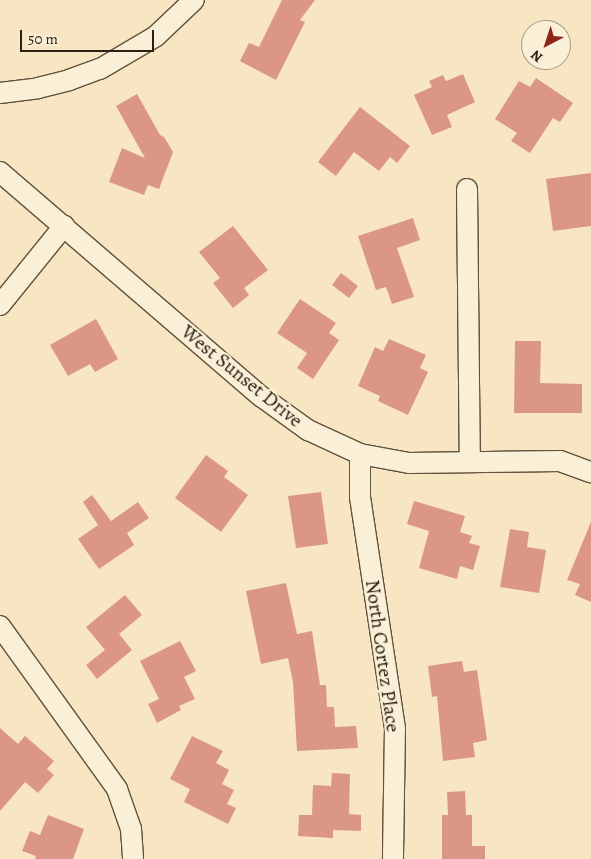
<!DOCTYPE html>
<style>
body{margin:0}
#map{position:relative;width:591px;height:859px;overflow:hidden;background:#f7e6c1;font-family:Alegreya,serif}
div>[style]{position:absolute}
.building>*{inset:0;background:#dc9687}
.roads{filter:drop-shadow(1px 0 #60523e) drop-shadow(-1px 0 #60523e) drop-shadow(0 1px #60523e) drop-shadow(0 -1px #60523e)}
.minor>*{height:20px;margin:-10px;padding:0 10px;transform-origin:10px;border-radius:10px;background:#faefd7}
span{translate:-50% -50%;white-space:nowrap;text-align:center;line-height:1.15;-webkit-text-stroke:4.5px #faefd7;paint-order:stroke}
.street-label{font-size:20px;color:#2d2012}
.north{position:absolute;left:521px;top:20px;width:50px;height:50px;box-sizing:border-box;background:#faefd7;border:1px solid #a89c88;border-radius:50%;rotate:220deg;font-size:14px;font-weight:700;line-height:20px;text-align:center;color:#2d2012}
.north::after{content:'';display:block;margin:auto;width:18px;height:22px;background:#8f2418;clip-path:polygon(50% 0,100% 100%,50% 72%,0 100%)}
.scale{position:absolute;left:20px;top:30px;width:134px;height:22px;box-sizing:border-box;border:2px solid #2d2012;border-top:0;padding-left:6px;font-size:15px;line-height:18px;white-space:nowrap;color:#2d2012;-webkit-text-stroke:4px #faefd7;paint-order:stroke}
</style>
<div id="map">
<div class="building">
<div style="clip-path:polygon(282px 0,315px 0,300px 20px,305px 22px,276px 80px,240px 61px,249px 43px,259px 47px)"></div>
<div style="clip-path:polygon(463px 74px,475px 102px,447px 115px,452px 127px,432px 135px,414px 95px,432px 87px,429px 81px,443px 75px,446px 81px)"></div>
<div style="clip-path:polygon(536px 78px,573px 103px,560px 122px,553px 118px,530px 153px,511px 141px,517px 133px,495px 119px,519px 81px,530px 87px)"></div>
<div style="clip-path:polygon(137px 94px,160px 135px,164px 137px,173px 152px,159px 189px,148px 185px,144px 195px,109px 182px,122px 148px,145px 158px,116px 106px)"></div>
<div style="clip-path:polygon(360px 107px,410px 146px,397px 163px,390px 157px,379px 171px,354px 152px,336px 176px,318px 162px)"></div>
<div style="clip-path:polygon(591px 173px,591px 226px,553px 231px,546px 179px)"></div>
<div style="clip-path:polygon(413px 218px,420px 240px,397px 248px,414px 297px,392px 304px,386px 287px,376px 290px,358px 236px)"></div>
<div style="clip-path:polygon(233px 226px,268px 270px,244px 288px,249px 295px,233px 308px,213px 283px,220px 278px,199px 252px)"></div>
<div style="clip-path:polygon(341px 273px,358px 286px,349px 298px,332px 285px)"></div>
<div style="clip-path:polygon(300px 299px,336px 323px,329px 333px,339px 340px,313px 379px,297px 368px,307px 353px,277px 333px)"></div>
<div style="clip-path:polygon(96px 319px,118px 359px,95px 372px,90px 364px,68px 376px,50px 345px)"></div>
<div style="clip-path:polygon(389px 339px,426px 355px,420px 368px,428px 372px,408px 415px,378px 401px,380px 396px,358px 386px,375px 347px,383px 351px)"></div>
<div style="clip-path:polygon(515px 341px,541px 341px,540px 383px,582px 384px,582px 413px,514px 413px)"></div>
<div style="clip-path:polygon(206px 455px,228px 471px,224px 477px,248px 495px,221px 532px,175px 498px)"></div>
<div style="clip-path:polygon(321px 492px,328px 544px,296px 548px,288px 496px)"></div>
<div style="clip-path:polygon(92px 495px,111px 521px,138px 502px,149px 518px,127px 533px,134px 545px,99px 569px,78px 539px,98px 525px,83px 502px)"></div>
<div style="clip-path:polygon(414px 501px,465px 516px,460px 532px,472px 536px,469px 543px,480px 546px,473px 570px,460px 566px,457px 579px,419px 568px,429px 531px,407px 524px)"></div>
<div style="clip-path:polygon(591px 522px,591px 602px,575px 595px,580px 584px,567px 580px)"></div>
<div style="clip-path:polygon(510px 529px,529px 532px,527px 547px,546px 550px,539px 593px,500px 587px)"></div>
<div style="clip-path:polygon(286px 583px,297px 634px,312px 631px,320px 685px,326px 685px,327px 707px,334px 707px,335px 727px,356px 726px,358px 748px,297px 751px,293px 682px,288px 658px,261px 664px,246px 591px)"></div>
<div style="clip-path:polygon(125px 595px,142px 615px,119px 634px,132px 650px,97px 679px,86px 665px,105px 650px,86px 627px)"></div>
<div style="clip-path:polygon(180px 641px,196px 671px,184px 677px,195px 699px,179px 706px,181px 710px,157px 723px,148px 704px,159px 699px,140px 661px)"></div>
<div style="clip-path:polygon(462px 661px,464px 672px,477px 670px,487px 740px,473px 743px,475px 757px,443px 761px,437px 696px,432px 697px,428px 666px)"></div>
<div style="clip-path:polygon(0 728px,18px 744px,25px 736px,54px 761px,47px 769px,54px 775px,38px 793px,25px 782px,0 811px)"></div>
<div style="clip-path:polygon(192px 736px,223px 751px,216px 763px,229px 770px,222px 784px,234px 790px,227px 804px,236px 808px,228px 824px,184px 802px,190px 789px,170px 779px)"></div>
<div style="clip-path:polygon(332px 773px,350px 774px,349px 814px,361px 815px,361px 831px,333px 830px,333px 838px,298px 836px,299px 815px,312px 815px,313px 785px,331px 786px)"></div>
<div style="clip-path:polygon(465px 791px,466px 815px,472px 815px,472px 846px,485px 846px,485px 859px,442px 859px,442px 815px,448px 815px,447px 792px)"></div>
<div style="clip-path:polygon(48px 815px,84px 829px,73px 859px,35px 859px,36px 856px,22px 851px,30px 831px,40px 835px)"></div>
</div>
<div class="roads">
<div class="minor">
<div style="left:0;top:93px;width:38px;rotate:-7deg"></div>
<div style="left:38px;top:88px;width:32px;rotate:-14deg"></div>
<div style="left:69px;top:80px;width:33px;rotate:-20deg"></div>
<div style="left:100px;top:69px;width:65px;rotate:-30.5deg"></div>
<div style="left:156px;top:36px;width:52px;rotate:-43.5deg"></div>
<div style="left:0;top:172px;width:345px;rotate:40.7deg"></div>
<div style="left:262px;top:397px;width:57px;rotate:35.7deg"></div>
<div style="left:308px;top:430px;width:57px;rotate:24.8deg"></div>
<div style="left:360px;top:454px;width:50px;rotate:10.4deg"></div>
<div style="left:409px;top:463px;width:151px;rotate:-0.8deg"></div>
<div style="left:560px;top:461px;width:33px;rotate:20deg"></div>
<div style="left:467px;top:189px;width:272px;rotate:89.4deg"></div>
<div style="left:0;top:305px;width:102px;rotate:-51deg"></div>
<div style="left:360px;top:454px;width:43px;rotate:90deg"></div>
<div style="left:360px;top:497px;width:234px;rotate:81.4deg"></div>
<div style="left:395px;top:728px;width:131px;rotate:90.9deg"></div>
<div style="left:0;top:626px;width:201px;rotate:54.3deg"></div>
<div style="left:117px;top:789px;width:42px;rotate:70.7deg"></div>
<div style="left:131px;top:829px;width:30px;rotate:86deg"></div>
</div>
</div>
<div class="street-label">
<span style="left:242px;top:376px;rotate:39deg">West Sunset Drive</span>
<span style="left:383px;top:656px;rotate:82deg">North Cortez Place</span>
</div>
<div class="north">N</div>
<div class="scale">50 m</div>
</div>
